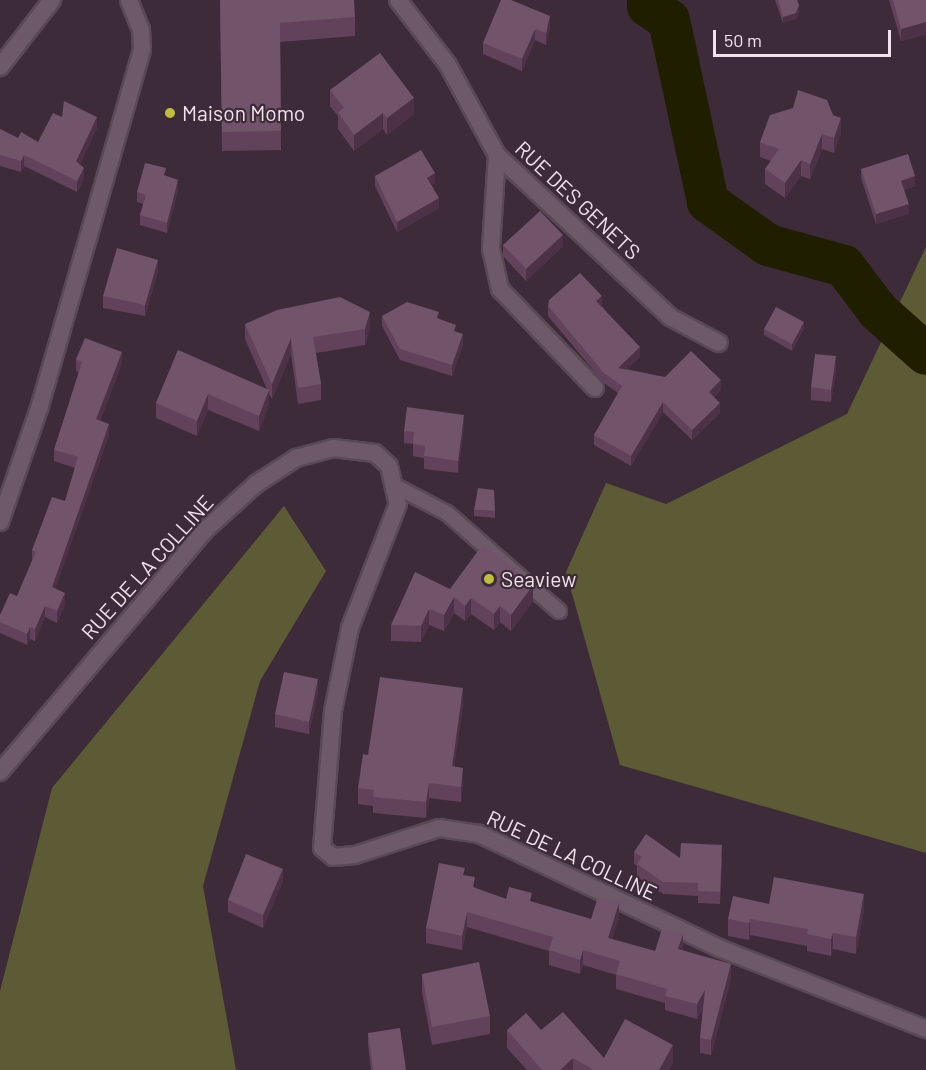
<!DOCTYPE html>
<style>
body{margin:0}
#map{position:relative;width:926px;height:1070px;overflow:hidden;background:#3e2b39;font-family:Barlow,sans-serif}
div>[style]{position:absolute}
.green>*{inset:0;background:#5c5b36}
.river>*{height:42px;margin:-21px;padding:0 21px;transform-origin:21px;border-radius:21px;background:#1f1e00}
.roads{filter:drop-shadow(2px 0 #594955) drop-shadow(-2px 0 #594955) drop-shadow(0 2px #594955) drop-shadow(0 -2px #594955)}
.service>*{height:14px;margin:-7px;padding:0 7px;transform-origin:7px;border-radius:7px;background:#6e5968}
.minor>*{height:16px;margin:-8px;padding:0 8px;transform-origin:8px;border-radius:8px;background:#6e5968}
.wall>*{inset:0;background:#62415a}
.shaded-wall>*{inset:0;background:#4d3146}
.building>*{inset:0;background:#71536a}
.dots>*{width:16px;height:16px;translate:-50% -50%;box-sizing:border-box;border:3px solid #3e2b39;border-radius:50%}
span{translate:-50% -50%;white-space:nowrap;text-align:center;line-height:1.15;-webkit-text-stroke:4.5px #3e2b39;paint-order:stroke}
.poi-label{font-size:21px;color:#f0e3ec}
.left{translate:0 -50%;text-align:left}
.street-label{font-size:21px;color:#f0e3ec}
.scale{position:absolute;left:713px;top:30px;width:178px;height:27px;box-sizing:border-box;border:3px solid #f0e3ec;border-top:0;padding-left:8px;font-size:18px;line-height:21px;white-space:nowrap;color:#f0e3ec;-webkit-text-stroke:4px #3e2b39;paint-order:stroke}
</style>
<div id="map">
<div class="green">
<div style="clip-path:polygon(926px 247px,926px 853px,620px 765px,566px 572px,606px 483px,666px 504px,847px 414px)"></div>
<div style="clip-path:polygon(284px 506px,326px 571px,260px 681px,203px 886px,236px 1070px,0 1070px,0 991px,52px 788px)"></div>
</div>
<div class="river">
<div style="left:648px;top:0;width:6px;rotate:90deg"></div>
<div style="left:648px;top:6px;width:25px;rotate:34deg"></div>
<div style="left:669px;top:20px;width:186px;rotate:77.9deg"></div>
<div style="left:708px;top:202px;width:74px;rotate:35.6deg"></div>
<div style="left:768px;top:245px;width:79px;rotate:15.4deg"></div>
<div style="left:844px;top:266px;width:56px;rotate:52.9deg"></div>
<div style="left:878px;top:311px;width:64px;rotate:41.9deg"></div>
</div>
<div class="roads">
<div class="service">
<div style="left:397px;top:487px;width:56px;rotate:27.5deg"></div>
<div style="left:447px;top:513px;width:149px;rotate:41.2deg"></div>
</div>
<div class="minor">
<div style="left:398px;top:0;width:82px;rotate:52.4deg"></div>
<div style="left:448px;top:65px;width:102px;rotate:61.4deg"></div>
<div style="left:497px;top:155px;width:237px;rotate:43.1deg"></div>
<div style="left:670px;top:317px;width:55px;rotate:28deg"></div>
<div style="left:0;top:67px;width:85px;rotate:-52.2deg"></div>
<div style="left:497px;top:155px;width:94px;rotate:93.7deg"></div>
<div style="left:491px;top:249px;width:41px;rotate:77.3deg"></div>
<div style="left:500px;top:289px;width:137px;rotate:46.2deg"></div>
<div style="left:0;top:522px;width:120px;rotate:-71deg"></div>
<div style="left:39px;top:409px;width:374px;rotate:-74deg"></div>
<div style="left:142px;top:49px;width:19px;rotate:-93deg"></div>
<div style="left:141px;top:30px;width:32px;rotate:-112deg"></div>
<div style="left:0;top:772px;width:317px;rotate:-49.7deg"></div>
<div style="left:205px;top:530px;width:69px;rotate:-42deg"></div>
<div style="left:256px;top:484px;width:48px;rotate:-33deg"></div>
<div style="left:296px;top:458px;width:38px;rotate:-15deg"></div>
<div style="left:333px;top:448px;width:42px;rotate:6.8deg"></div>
<div style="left:375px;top:453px;width:19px;rotate:43deg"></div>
<div style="left:389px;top:466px;width:39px;rotate:77deg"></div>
<div style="left:398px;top:504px;width:133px;rotate:111.2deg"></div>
<div style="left:350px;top:628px;width:85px;rotate:101.6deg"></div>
<div style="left:333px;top:711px;width:137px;rotate:94.6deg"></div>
<div style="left:322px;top:848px;width:14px;rotate:39deg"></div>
<div style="left:333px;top:857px;width:22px;rotate:-5deg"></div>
<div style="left:355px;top:855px;width:88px;rotate:-17.8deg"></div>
<div style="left:439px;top:828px;width:40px;rotate:8.5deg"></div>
<div style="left:479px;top:834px;width:266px;rotate:25.4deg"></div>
<div style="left:719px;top:948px;width:222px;rotate:21.4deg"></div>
</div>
</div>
<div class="wall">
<div style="clip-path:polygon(220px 0,355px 17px,355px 36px,280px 42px,281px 150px,222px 151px)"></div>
<div style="clip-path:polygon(501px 0,550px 27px,546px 45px,535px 40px,522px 71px,483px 54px,483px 43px)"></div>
<div style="clip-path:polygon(775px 0,797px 0,799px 12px,796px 19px,783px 23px)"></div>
<div style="clip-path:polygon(889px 0,926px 0,926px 34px,901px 41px)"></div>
<div style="clip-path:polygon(330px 90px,414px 114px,387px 135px,383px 129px,354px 151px,338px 129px,338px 116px,330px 106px)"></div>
<div style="clip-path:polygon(833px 115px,841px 133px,834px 153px,822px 149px,810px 179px,801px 176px,785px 198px,765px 184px,765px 169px,771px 161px,760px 157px,760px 142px)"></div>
<div style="clip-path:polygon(62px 117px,97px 128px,80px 164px,84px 179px,77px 192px,24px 166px,21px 172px,0 166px,0 129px,18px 138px,38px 142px)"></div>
<div style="clip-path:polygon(861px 169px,915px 186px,904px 190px,909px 214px,876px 224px,861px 178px)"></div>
<div style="clip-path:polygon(166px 176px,178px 190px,167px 233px,140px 225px,140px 215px,143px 204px,137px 202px,137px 192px)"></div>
<div style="clip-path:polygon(375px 176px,435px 183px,432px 185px,439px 208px,397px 232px,375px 186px)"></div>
<div style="clip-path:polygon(503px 245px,563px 246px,526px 281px,503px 256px)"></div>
<div style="clip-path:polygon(158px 271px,145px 316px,103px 308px,103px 296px)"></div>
<div style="clip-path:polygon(548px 306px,602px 306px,640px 357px,627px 369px,721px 390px,714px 397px,720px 413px,692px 440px,663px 412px,631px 466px,594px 445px,594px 435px,618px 393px,604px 383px,548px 316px)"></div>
<div style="clip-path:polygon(382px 316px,439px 319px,463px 345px,452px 376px,400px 360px,382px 326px)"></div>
<div style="clip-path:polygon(245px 324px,370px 328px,365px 345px,316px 353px,321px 384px,321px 400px,298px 404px,291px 354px,272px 399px,269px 394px,269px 405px,259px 431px,208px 410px,197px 436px,156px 418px,156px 403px,178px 350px,267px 389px,245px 339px)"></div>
<div style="clip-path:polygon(804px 328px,792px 351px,764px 335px,764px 329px)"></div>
<div style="clip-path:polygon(76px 359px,122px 363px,100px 421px,109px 435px,55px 589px,65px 605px,57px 623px,45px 617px,35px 641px,30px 639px,27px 645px,0 633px,0 615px,17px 596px,32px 560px,32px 550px,65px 501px,75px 468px,54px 461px,54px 450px,79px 372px,76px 371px)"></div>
<div style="clip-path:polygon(836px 368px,831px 402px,811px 400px,811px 387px)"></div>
<div style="clip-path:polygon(464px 427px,458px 473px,424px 469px,424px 458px,413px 456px,413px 444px,404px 443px,404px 431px)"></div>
<div style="clip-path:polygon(474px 510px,495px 511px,495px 518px,474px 516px)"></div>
<div style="clip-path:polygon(450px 589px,533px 601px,511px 631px,500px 622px,494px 630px,471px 614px,465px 621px,454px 613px,444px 631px,429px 625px,421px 642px,391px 641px,391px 625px)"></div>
<div style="clip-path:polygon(318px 691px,309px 734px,275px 727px,275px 714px)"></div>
<div style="clip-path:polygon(463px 704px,454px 766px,463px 783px,461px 802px,429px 798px,426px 818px,373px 813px,373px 806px,358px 804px,358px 788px,368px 755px)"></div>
<div style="clip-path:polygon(634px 852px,680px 858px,722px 857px,720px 904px,698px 903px,698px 896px,663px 894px,637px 877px,637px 866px,634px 864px)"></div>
<div style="clip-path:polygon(465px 875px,475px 888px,506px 899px,532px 902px,591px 919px,619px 918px,612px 939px,655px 951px,682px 950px,731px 979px,711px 1055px,700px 1053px,700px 1038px,703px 1008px,697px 1019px,665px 1010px,665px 1003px,616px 989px,616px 975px,583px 965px,580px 974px,549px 965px,549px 951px,467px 927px,462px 950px,426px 943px,426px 928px)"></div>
<div style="clip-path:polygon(283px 881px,263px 928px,228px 912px,228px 900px)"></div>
<div style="clip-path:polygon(769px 904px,864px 910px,856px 954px,833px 949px,831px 956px,807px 951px,807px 946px,750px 935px,749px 940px,728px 936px,728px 919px)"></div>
<div style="clip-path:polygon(422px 974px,490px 1016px,490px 1034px,432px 1045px,422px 992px)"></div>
<div style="clip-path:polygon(507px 1030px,541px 1030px,604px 1058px,673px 1063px,669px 1070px,527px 1070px,507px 1048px)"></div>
<div style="clip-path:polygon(368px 1033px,406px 1070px,371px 1070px,368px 1045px)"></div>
</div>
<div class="shaded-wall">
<div style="clip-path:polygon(799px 5px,799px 12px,796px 19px,783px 23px,783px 17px)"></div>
<div style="clip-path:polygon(550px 16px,550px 27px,546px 45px,546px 33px)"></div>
<div style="clip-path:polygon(926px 22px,926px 34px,901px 41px,901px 29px)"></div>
<div style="clip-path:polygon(535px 29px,535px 40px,522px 71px,522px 59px)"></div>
<div style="clip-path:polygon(414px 98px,414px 114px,387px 135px,387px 118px)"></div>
<div style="clip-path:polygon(383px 113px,383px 129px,354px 151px,354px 135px)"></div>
<div style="clip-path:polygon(97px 117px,97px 128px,76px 172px,76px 161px)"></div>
<div style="clip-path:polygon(841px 118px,841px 133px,834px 153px,834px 138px)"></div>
<div style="clip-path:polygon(822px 134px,822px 149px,810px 179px,810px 164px)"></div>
<div style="clip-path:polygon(24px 155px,24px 166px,21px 172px,21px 161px)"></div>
<div style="clip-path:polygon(801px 160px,801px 176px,785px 198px,785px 183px)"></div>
<div style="clip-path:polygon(84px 168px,84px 179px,77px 192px,77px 181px)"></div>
<div style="clip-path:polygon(435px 173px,435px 183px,427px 188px,427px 178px)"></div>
<div style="clip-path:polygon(915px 176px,915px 186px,901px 191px,901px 181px)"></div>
<div style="clip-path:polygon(178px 180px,178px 190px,167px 233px,167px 223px)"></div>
<div style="clip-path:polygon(439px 198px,439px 208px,397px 232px,397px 222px)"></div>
<div style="clip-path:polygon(909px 204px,909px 214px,876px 224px,876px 214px)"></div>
<div style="clip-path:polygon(563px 235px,563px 246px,526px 281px,526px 269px)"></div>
<div style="clip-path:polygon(158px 260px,158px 271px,145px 316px,145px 305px)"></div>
<div style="clip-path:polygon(602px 296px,602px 306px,596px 312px,596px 301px)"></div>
<div style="clip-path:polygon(370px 312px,370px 328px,365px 345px,365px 329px)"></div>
<div style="clip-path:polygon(804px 322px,804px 328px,792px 351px,792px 344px)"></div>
<div style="clip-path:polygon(463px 334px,463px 345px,452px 376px,452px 365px)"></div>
<div style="clip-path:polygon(291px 338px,291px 354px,272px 399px,272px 384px)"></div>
<div style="clip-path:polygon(640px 347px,640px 357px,618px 378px,618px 368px)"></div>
<div style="clip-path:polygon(122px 352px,122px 363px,96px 431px,96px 419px)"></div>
<div style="clip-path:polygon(836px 356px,836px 368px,831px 402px,831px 390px)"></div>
<div style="clip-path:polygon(721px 380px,721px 390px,709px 402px,709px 392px)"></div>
<div style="clip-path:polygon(269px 390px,269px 405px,259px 431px,259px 416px)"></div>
<div style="clip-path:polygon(208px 394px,208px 410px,197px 436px,197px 421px)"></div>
<div style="clip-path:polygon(663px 402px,663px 412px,631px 466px,631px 456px)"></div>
<div style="clip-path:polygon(720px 403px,720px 413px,692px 440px,692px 430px)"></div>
<div style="clip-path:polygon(464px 415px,464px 427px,458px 473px,458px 461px)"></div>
<div style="clip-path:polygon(109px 424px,109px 435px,52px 599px,52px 587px)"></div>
<div style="clip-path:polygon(533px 585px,533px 601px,511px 631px,511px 615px)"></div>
<div style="clip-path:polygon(65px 593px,65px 605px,57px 623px,57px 611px)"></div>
<div style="clip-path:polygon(454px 597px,454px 613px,444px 631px,444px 615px)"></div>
<div style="clip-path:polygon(471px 598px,471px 614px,465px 621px,465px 606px)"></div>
<div style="clip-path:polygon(45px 606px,45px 617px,35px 641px,35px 629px)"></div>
<div style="clip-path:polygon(500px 606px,500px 622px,494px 630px,494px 614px)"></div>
<div style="clip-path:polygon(429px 609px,429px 625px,421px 642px,421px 626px)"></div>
<div style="clip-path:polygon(30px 627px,30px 639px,27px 645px,27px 634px)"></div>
<div style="clip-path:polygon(318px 679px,318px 691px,309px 734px,309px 722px)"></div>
<div style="clip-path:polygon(463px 688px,463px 704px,452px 782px,452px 766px)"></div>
<div style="clip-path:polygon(463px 768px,463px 783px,461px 802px,461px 787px)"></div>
<div style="clip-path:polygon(429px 783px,429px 798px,426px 818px,426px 802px)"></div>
<div style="clip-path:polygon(283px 869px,283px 881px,263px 928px,263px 915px)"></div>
<div style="clip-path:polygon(864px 894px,864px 910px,856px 954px,856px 937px)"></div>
<div style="clip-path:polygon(619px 903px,619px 918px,608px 953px,608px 938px)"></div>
<div style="clip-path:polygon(467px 912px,467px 927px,462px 950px,462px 936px)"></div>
<div style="clip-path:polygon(750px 919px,750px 935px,749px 940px,749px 923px)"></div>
<div style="clip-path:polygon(833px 933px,833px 949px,831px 956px,831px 939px)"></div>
<div style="clip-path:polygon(683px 934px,683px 949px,678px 964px,678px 949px)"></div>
<div style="clip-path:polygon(583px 950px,583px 965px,580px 974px,580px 960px)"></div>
<div style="clip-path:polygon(731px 964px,731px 979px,711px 1055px,711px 1040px)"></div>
<div style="clip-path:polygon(705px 990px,705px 1004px,697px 1019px,697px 1004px)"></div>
<div style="clip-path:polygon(673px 1045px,673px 1063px,669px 1070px,659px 1070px)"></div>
<div style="clip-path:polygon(573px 1058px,573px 1070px,560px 1070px)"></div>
</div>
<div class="building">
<div style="clip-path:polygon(220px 0,354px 0,355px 17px,280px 23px,281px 131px,222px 132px)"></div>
<div style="clip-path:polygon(501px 0,511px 0,550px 16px,546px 33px,535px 29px,522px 59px,483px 43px)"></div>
<div style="clip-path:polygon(778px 0,797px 0,799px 5px,796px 13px,783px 17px)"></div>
<div style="clip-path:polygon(893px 0,926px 0,926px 22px,901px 29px)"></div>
<div style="clip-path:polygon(380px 53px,414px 98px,387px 118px,383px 113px,354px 135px,338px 112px,344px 108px,330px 90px)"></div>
<div style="clip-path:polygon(798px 90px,827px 100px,833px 115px,841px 118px,834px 138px,822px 134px,810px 164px,801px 160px,785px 183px,765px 169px,779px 149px,760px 142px,770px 115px,793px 108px)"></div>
<div style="clip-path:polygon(64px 101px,97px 117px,76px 161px,84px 168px,77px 181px,24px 155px,21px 161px,0 155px,0 129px,18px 138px,21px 132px,38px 142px,53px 113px,62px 117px)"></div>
<div style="clip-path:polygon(421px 150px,435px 173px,427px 178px,439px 198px,397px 222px,375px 176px)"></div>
<div style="clip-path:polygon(908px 154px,915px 176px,901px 181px,909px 204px,876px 214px,861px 169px)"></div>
<div style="clip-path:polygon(145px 163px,166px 168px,164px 175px,178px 180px,167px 223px,140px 215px,146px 195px,137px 192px)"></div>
<div style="clip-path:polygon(540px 211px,563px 235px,526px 269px,503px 245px)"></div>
<div style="clip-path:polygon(117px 248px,158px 260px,145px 305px,103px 296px)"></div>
<div style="clip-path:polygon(580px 273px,602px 296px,596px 301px,640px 347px,618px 368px,665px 377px,691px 351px,721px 380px,709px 392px,720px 403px,692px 430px,663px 402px,631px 456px,594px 435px,622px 386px,604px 373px,548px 306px,549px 300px)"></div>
<div style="clip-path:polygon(340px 297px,370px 312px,365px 329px,313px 337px,321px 384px,298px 388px,291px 338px,272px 384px,245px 324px,277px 310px)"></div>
<div style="clip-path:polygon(407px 302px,439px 312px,437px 318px,456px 325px,454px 331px,463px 334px,452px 365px,400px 349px,382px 316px)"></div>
<div style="clip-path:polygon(776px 307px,804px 322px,792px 344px,764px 329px)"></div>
<div style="clip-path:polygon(85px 338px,122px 352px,96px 419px,109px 424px,52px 587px,65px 593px,57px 611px,45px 606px,35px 629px,30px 627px,27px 634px,0 622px,0 615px,10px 593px,17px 596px,36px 552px,32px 550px,52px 497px,65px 501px,78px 457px,54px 450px,82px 362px,76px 359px)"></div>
<div style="clip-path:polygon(178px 350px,269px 390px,259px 416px,208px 394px,197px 421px,156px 403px)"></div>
<div style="clip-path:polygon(815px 354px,836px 356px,831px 390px,811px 387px)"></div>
<div style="clip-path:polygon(407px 407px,464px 415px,458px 461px,424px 456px,425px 446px,413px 444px,414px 432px,404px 431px)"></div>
<div style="clip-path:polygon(478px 488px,494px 490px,495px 511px,474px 510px)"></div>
<div style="clip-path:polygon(483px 544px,533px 585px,511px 615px,500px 606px,494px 614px,471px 598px,465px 606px,454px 597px,444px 615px,429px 609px,421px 626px,391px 625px,415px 572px,450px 589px)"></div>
<div style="clip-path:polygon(284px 672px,318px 679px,309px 722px,275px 714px)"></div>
<div style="clip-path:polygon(380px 677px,463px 688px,452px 766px,463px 768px,461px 787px,429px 783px,426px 802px,373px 797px,374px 790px,358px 788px,363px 754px,368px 755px)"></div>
<div style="clip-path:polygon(646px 834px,680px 858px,681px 843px,722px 845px,720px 892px,698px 891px,698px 883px,663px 882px,637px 864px,642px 857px,634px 852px)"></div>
<div style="clip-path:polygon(246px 854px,283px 869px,263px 915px,228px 900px)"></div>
<div style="clip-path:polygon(439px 863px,465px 868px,463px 875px,475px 877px,473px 887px,506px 899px,509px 887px,532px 893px,530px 901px,591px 919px,598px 897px,619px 903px,608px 938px,655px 951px,662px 929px,683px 934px,678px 949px,731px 964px,711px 1040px,700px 1038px,705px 990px,697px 1004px,665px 996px,667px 989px,616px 974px,620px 961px,583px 950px,580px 960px,549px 950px,553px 937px,467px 912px,462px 936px,426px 928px)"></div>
<div style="clip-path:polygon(774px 877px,864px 894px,856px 937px,833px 933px,831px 939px,807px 934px,808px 929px,750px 919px,749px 923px,728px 919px,733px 896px,769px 904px)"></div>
<div style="clip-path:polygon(479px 962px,490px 1016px,432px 1027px,422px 974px)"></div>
<div style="clip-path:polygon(563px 1012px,604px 1058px,625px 1019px,673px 1045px,659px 1070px,594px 1070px,573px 1058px,560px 1070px,542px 1070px,507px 1030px,526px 1013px,541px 1030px)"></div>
<div style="clip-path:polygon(400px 1028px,406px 1070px,373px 1070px,368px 1033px)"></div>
</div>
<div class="dots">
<div style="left:170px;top:113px;background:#c1bd40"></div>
<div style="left:489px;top:579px;background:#c1bd40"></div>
</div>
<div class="poi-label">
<span class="left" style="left:182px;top:113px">Maison Momo</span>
<span class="left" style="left:501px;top:579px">Seaview</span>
</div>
<div class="street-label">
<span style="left:578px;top:200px;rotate:43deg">RUE DES GENETS</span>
<span style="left:147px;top:567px;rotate:-48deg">RUE DE LA COLLINE</span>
<span style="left:572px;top:855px;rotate:25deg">RUE DE LA COLLINE</span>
</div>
<div class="scale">50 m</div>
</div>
